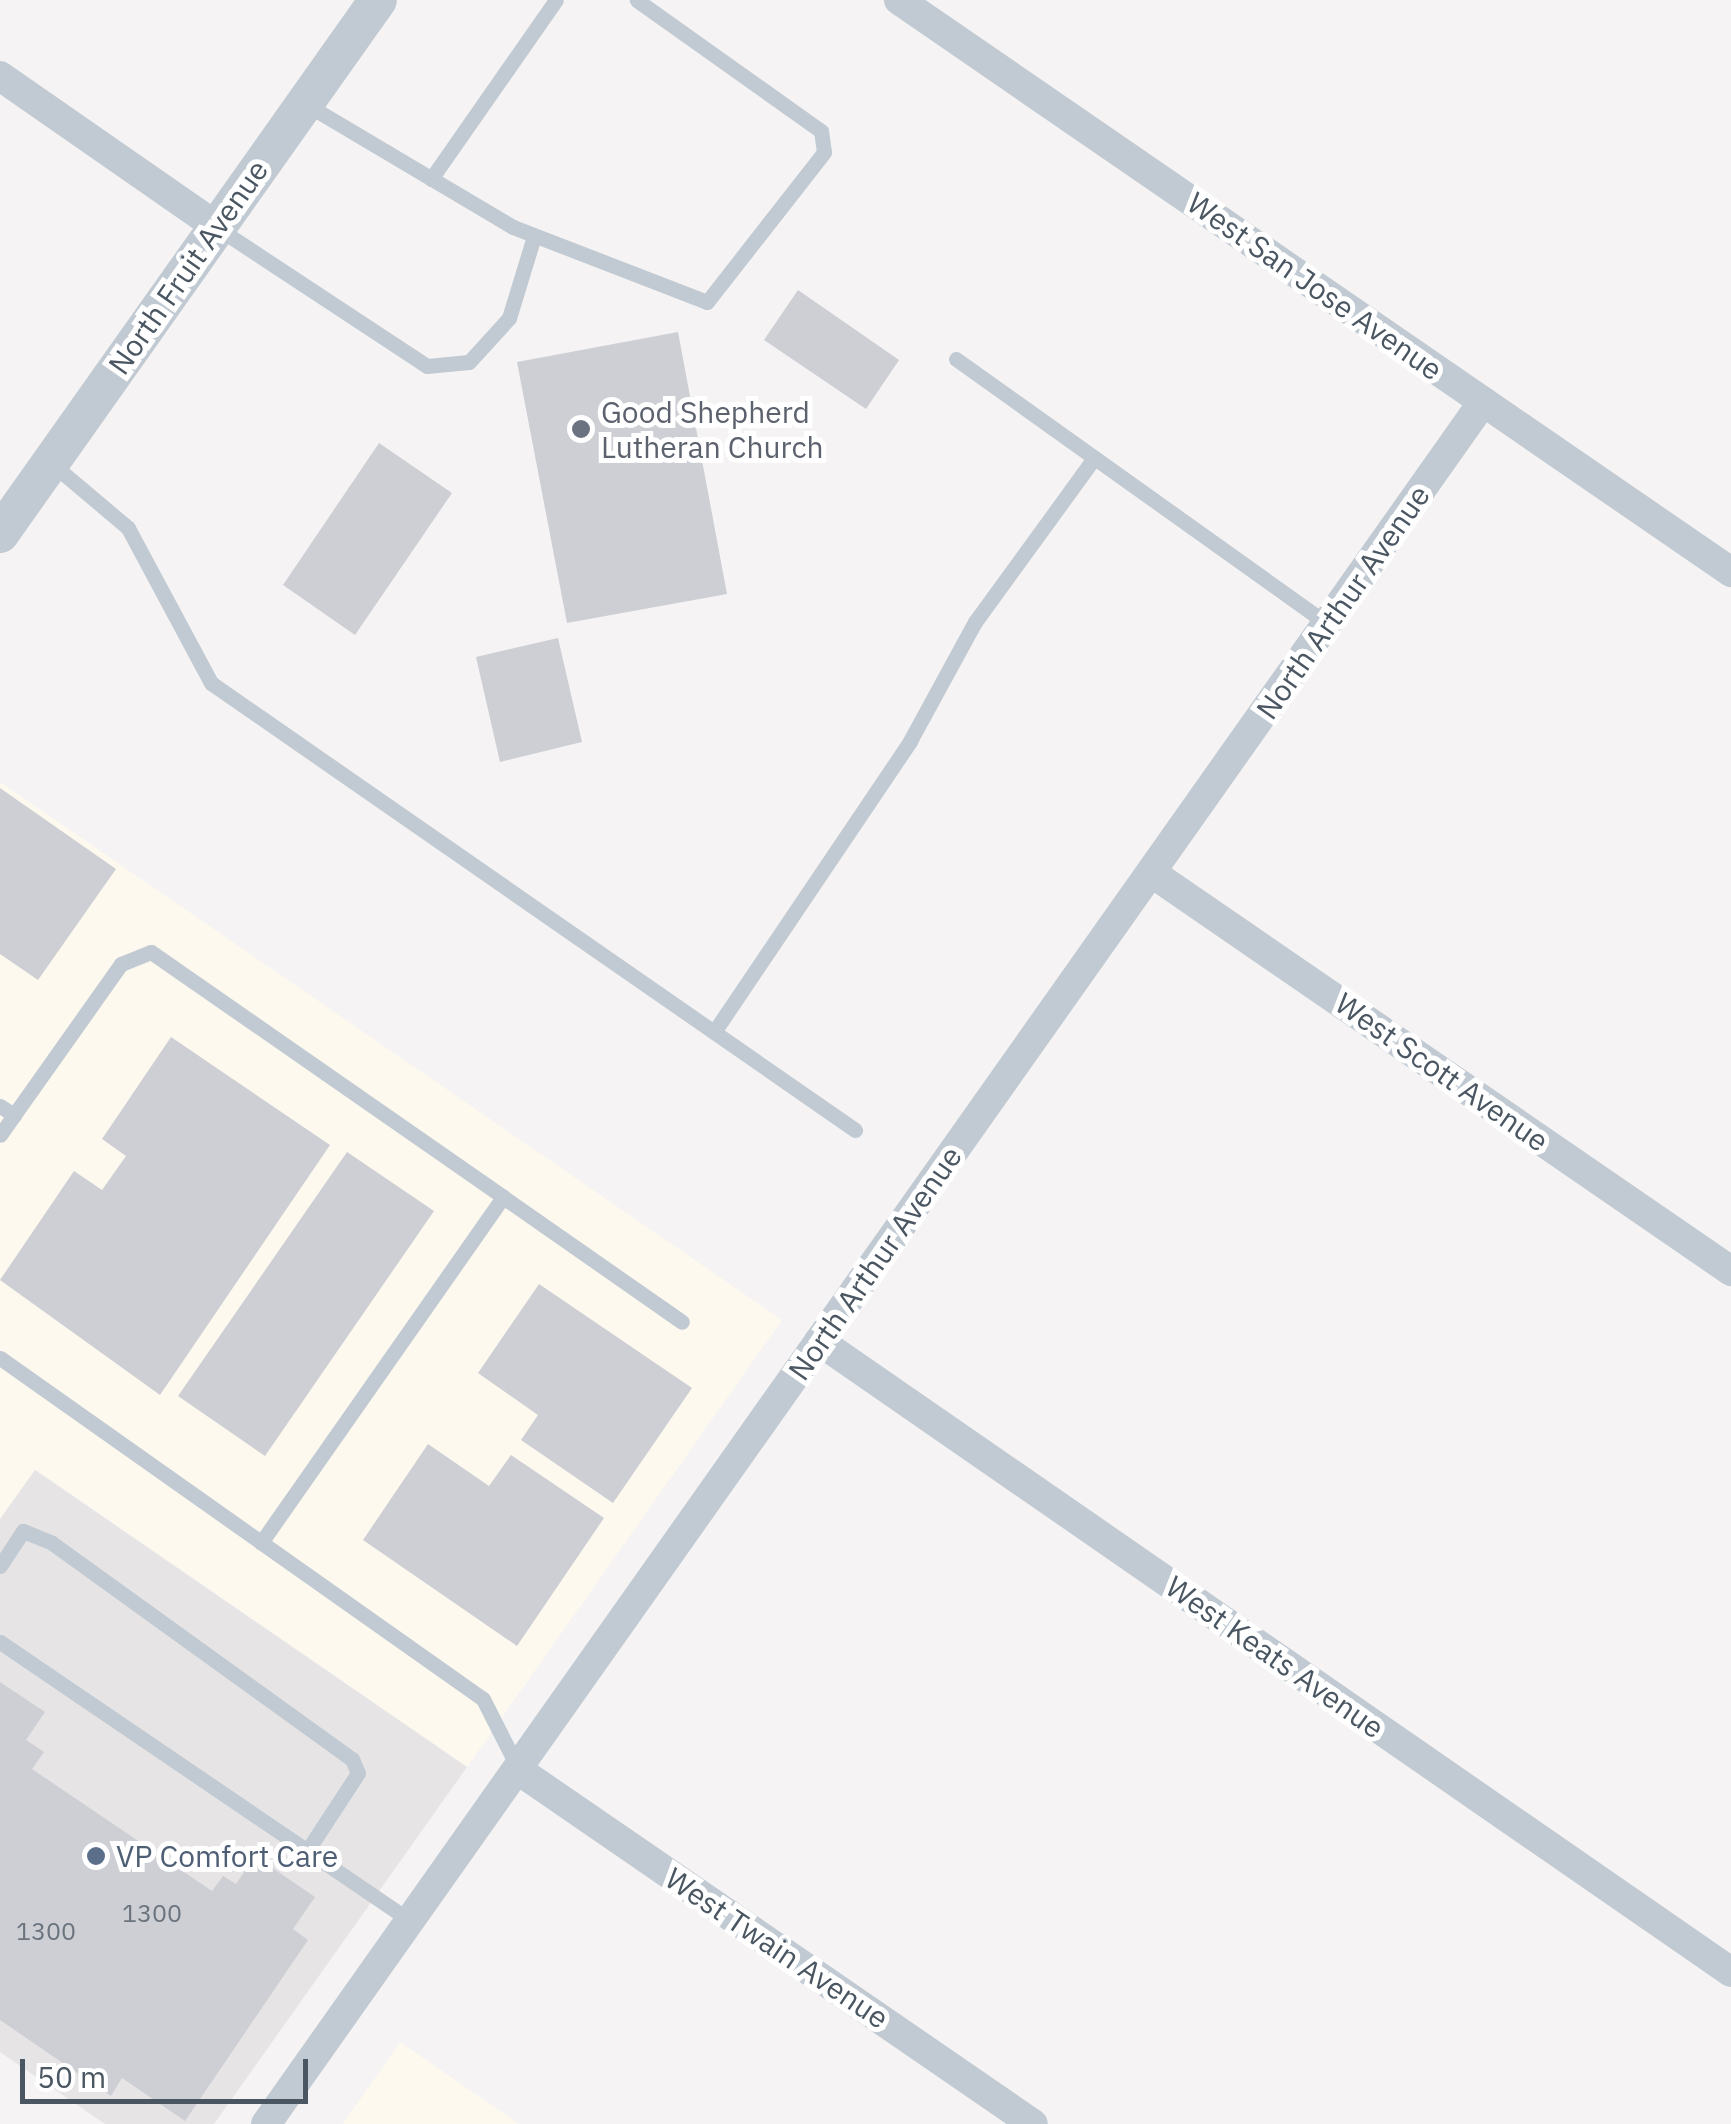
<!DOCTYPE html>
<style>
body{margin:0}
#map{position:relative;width:1731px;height:2124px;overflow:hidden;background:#f5f3f3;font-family:"IBM Plex Sans",sans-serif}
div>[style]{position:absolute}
.commercial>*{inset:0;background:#fdf9ef}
.education>*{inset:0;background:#e6e4e5}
.building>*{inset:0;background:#cdcfd5}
.service>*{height:15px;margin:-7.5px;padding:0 7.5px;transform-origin:7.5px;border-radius:7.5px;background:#c1cad2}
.minor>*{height:30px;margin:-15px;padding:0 15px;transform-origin:15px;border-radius:15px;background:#c1cad2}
.tertiary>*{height:38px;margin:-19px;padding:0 19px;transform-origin:19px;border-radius:19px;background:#c1cad2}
.dots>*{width:28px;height:28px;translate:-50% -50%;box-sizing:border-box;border:5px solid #fff;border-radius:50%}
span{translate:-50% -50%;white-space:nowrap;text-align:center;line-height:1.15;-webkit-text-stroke:10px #fff;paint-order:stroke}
.number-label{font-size:25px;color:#6b747e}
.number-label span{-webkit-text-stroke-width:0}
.street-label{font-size:30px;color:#4a5661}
.worship-label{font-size:30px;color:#5b616d}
.left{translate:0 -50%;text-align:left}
.service-label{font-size:30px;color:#4e5e75}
.scale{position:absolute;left:20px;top:2059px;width:288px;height:45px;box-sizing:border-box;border:5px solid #4a5661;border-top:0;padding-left:12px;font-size:30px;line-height:35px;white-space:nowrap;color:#4a5661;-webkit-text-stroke:8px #fff;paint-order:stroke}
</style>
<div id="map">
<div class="commercial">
<div style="clip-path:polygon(0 782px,782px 1320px,467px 1767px,36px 1470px,0 1519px)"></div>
<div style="clip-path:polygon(400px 2042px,519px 2124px,343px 2124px)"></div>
</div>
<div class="education">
<div style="clip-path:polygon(35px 1470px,467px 1767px,214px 2124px,105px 2124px,0 2052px,0 1519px)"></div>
</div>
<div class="building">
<div style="clip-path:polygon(798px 290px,899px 360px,866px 409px,764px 340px)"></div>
<div style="clip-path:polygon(678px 332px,727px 594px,567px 623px,517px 362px)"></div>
<div style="clip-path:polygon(379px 443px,452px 493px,355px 635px,283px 585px)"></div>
<div style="clip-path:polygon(558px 638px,582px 742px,500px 762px,476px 657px)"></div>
<div style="clip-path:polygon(0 788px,116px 869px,38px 980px,0 954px)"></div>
<div style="clip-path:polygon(171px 1037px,330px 1145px,160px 1395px,0 1280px,74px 1171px,102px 1190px,126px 1156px,102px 1139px)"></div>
<div style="clip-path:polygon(347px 1152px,434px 1211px,265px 1456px,178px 1396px)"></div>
<div style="clip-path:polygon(539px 1284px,692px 1388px,613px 1503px,521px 1440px,538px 1415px,478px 1373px)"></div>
<div style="clip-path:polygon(428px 1444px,489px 1486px,511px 1455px,604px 1518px,517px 1646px,363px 1540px)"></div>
<div style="clip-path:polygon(0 1682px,45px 1712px,26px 1740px,44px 1752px,32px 1769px,212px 1891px,223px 1876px,236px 1884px,255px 1856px,315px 1897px,293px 1929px,308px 1940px,185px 2121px,122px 2078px,111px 2096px,0 2020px)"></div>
</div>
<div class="service">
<div style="left:304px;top:103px;width:243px;rotate:30.7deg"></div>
<div style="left:513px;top:227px;width:208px;rotate:21.1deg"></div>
<div style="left:707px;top:302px;width:190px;rotate:-52deg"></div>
<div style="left:824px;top:152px;width:21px;rotate:-98deg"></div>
<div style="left:821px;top:131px;width:226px;rotate:-144.6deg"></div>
<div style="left:431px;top:179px;width:218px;rotate:-55.1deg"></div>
<div style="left:219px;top:229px;width:249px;rotate:33.4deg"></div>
<div style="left:427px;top:366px;width:42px;rotate:-5.4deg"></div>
<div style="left:469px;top:362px;width:59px;rotate:-47.7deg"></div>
<div style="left:509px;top:318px;width:86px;rotate:-73deg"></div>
<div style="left:956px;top:359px;width:456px;rotate:35.5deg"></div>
<div style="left:50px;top:462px;width:102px;rotate:40.2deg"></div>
<div style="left:128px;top:528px;width:176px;rotate:61.8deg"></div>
<div style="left:211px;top:683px;width:784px;rotate:34.76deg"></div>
<div style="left:714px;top:1032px;width:351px;rotate:-56deg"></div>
<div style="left:910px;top:741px;width:136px;rotate:-61.4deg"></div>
<div style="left:975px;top:622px;width:203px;rotate:-54deg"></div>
<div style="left:0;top:1106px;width:17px;rotate:33deg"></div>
<div style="left:14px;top:1115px;width:24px;rotate:125deg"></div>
<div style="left:14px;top:1115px;width:185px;rotate:-54.7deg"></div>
<div style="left:121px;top:964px;width:32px;rotate:-22deg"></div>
<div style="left:151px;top:952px;width:429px;rotate:34.8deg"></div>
<div style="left:503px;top:1197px;width:422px;rotate:125deg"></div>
<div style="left:503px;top:1197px;width:218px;rotate:34.9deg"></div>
<div style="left:0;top:1358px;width:591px;rotate:35.22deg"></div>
<div style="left:483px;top:1699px;width:80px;rotate:63.1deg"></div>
<div style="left:0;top:1566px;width:42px;rotate:-56.7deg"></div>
<div style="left:23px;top:1531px;width:31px;rotate:22deg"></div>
<div style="left:52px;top:1543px;width:370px;rotate:35.8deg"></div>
<div style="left:352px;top:1759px;width:15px;rotate:67deg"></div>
<div style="left:358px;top:1773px;width:93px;rotate:123.2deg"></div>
<div style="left:0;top:1642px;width:498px;rotate:34.2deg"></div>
</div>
<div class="minor">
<div style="left:899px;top:0;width:1010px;rotate:34.51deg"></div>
<div style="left:0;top:76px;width:263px;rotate:34.8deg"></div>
<div style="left:1152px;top:873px;width:703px;rotate:34.5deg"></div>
<div style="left:819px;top:1341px;width:1109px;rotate:34.68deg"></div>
<div style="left:521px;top:1772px;width:621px;rotate:34.51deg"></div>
<div style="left:266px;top:2124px;width:2109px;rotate:-54.75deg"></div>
</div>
<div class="tertiary">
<div style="left:0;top:534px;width:654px;rotate:-54.71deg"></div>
</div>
<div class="dots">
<div style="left:581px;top:429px;background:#6b7280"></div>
<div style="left:96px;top:1856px;background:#5c6f8a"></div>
</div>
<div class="number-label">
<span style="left:152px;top:1913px">1300</span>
<span style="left:46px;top:1931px">1300</span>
</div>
<div class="street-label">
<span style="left:188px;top:267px;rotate:-55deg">North Fruit Avenue</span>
<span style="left:1315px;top:286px;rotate:35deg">West San Jose Avenue</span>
<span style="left:1343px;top:602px;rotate:-55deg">North Arthur Avenue</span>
<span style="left:1442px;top:1072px;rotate:35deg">West Scott Avenue</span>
<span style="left:875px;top:1263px;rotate:-55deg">North Arthur Avenue</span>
<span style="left:1275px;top:1657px;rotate:35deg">West Keats Avenue</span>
<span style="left:777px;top:1948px;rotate:34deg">West Twain Avenue</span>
</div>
<div class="worship-label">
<span class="left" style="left:601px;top:429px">Good Shepherd<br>Lutheran Church</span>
</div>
<div class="service-label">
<span class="left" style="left:116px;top:1856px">VP Comfort Care</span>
</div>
<div class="scale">50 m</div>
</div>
